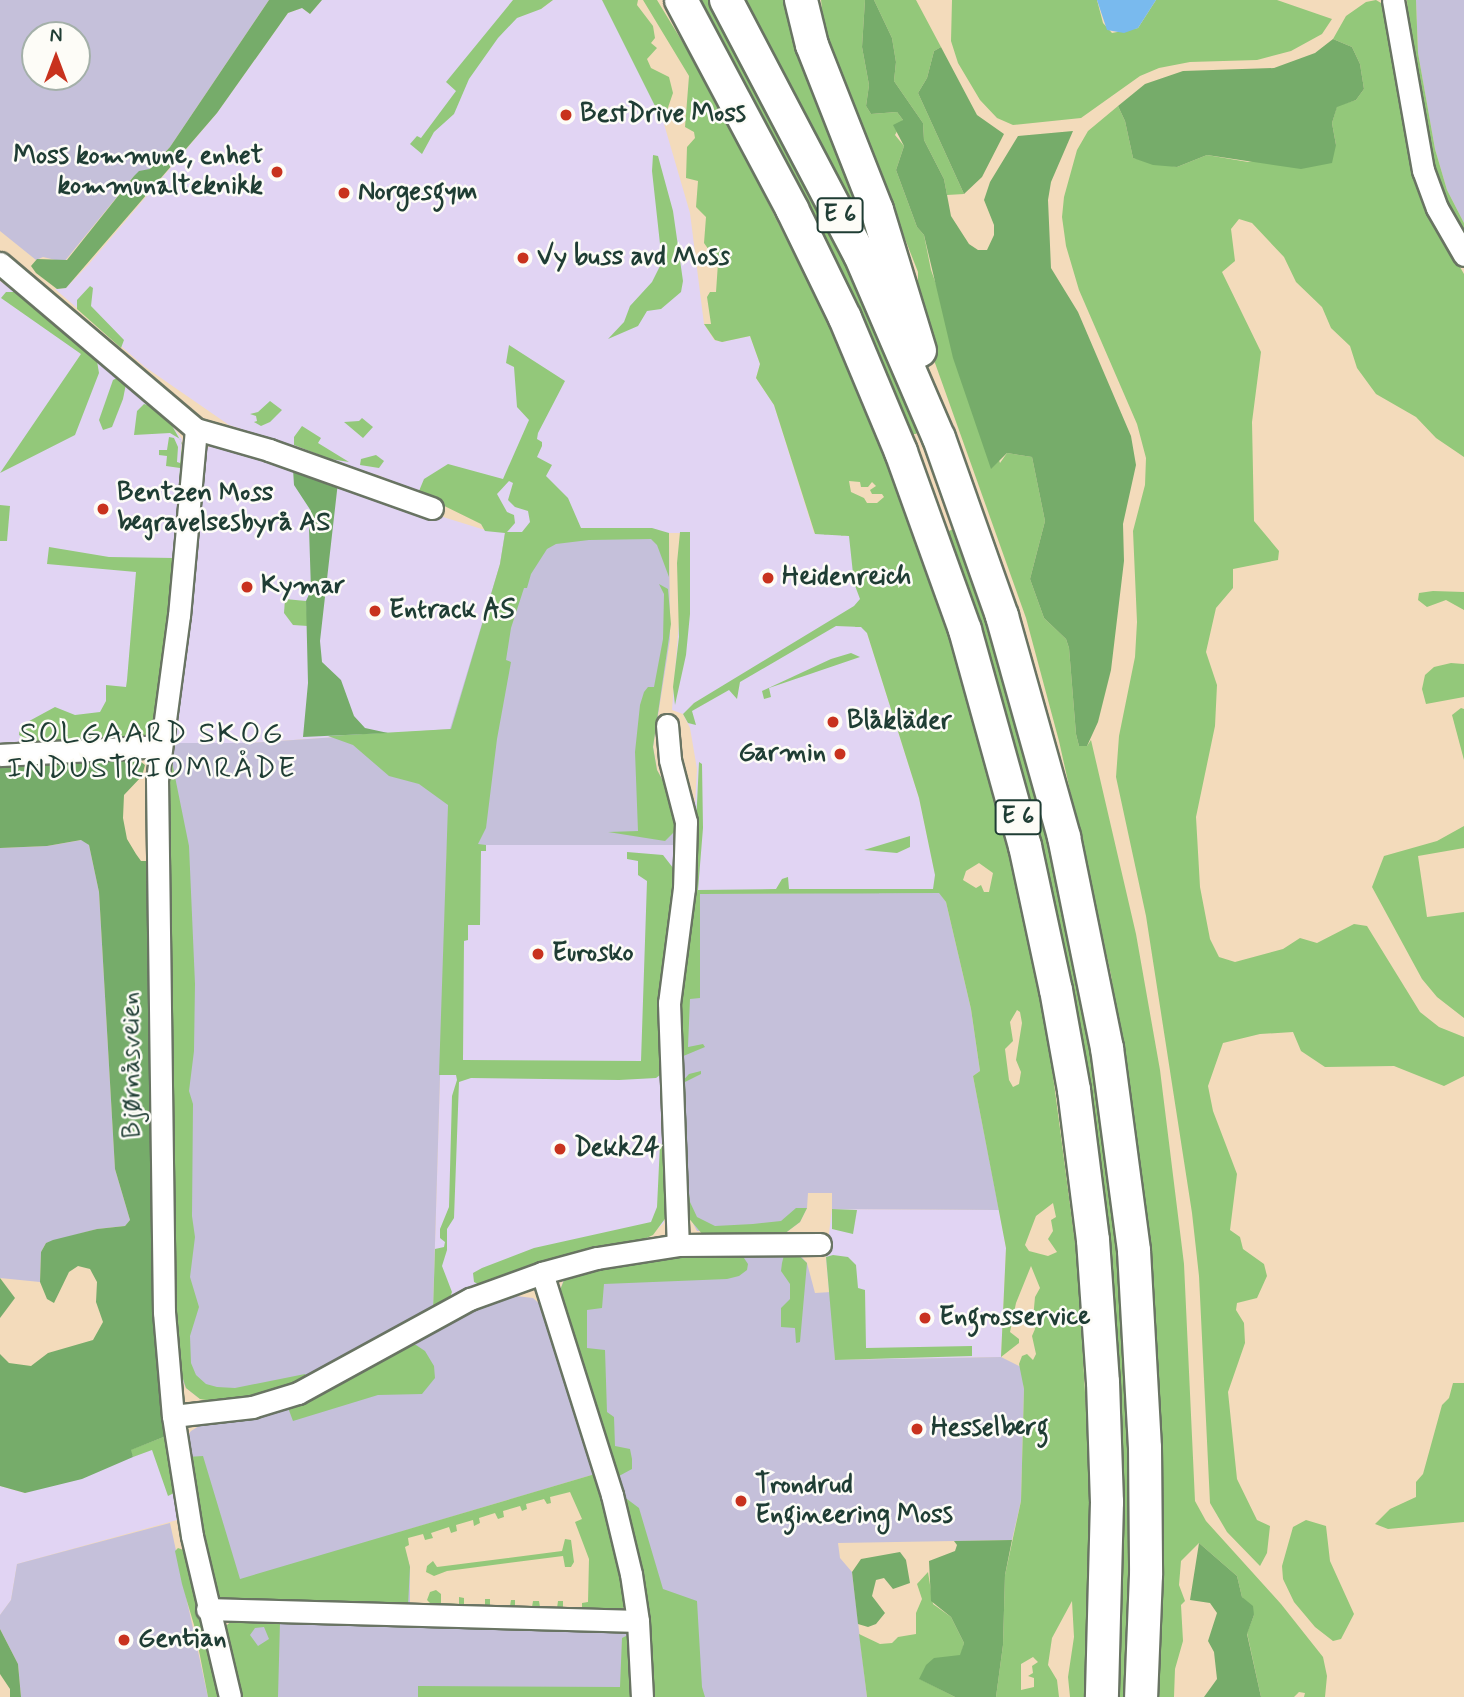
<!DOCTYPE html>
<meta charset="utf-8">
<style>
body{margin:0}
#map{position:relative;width:1464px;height:1697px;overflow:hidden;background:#f3dbbb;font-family:Mynerve,sans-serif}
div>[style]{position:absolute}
.built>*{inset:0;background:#e1d4f3}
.industrial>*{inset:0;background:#c5c0da}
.green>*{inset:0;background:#93c87a}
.forest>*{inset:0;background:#76ac6a}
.water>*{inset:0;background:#79baee}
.roads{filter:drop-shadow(2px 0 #697463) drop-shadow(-2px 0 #697463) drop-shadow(0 2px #697463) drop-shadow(0 -2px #697463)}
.minor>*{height:21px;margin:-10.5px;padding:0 10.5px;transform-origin:10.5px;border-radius:10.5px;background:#fff}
.highway>*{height:32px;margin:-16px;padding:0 16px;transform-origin:16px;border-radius:16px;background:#fff}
.dots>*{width:19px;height:19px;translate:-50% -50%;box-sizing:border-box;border:4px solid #fdfcf7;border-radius:50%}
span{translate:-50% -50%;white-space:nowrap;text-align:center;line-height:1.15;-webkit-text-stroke:5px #fdfcf7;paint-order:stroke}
.shield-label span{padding:2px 5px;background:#fdfcf7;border:2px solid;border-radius:5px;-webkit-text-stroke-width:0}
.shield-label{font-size:24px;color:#1f3d34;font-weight:700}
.poi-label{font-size:26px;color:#1f3d34;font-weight:700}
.left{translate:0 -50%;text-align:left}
.right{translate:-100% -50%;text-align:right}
.street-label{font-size:26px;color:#1f3d34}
.quarter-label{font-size:30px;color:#1f3d34;letter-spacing:2px}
.north{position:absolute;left:21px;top:21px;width:70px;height:70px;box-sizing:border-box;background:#fdfcf7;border:2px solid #a4b0a9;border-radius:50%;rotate:0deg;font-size:19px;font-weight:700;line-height:28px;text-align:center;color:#1f3d34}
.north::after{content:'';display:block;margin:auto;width:24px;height:32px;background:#c8321e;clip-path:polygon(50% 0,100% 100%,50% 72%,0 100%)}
</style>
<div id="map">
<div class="built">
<div style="clip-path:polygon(322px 0,535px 0,541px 9px,553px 0,602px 0,608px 7px,662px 117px,690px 213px,704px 324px,714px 340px,722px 342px,750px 336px,760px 364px,756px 378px,774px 405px,814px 533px,853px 536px,867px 633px,919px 798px,939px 892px,690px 894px,697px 769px,690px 728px,683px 714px,672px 710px,679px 622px,680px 533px,505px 533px,500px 564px,451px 729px,251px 743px,169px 743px,176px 711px,198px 543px,206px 449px,211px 445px,485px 530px,481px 524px,456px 509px,378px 475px,351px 471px,304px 449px,229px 425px,145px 367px,55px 289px,66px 288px,89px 264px,217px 113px,288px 13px,302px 8px,310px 14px)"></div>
<div style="clip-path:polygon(0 281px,56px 321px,171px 424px,182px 439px,176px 549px,149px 733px,0 746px)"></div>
<div style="clip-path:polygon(447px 845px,676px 845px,660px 1075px,666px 1144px,664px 1223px,646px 1239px,433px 1310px)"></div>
<div style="clip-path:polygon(832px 1209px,999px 1210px,1006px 1248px,1001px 1357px,835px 1360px,826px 1257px)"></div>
<div style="clip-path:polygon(166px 1436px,176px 1490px,177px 1520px,17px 1564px,11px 1600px,0 1615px,0 1486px,25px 1493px)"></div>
</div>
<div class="industrial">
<div style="clip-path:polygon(evenodd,0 0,269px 0,170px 147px,150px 169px,134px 176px,64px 262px,43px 257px,36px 260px,0 231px,0 0,35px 35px,77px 35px,77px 77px,35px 77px,35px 35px)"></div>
<div style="clip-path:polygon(1416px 0,1464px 0,1464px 223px,1447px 190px,1435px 149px,1418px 53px)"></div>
<div style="clip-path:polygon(505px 532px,669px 533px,670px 639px,653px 747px,657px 770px,673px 799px,678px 828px,676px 845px,447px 845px,433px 1310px,317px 1374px,286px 1386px,200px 1399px,186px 1388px,181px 1377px,175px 1304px,169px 743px,251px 743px,450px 729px,500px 564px)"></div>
<div style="clip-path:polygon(82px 840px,89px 845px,99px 892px,115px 1169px,130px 1220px,125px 1226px,97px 1229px,46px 1243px,41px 1252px,40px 1282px,0 1278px,0 848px,47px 846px)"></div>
<div style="clip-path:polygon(939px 892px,946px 902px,971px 1009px,980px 1071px,973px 1076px,999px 1210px,832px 1209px,832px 1193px,808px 1193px,807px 1208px,800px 1222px,784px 1234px,697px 1231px,682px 1202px,676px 1033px,690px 894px)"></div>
<div style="clip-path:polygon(665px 1253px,800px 1255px,807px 1263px,815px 1293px,831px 1292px,835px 1360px,1001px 1357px,1021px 1367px,1024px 1389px,1021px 1501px,1012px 1540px,838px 1543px,840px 1558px,852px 1572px,867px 1697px,651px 1697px,559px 1293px,564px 1279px)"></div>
<div style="clip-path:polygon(516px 1296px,533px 1298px,544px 1308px,595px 1474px,400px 1532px,410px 1567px,410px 1603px,217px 1598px,186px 1438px,191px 1431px,209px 1420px,303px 1400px,339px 1383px,462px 1314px,500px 1298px)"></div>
<div style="clip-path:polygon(170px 1523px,208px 1697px,21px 1697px,18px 1664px,0 1629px,0 1615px,11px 1600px,17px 1564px)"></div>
<div style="clip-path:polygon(233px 1620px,408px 1627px,408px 1620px,629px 1627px,635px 1697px,252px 1697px,227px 1625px)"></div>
</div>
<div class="green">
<div style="clip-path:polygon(513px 0,553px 0,541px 9px,517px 18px,498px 38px,469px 79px,454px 114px,434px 132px,422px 154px,410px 144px,417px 136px,421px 138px,456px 91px,446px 82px)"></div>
<div style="clip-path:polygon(602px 0,638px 0,637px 5px,653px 26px,655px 38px,651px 43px,657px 48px,647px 59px,651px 68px,669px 77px,673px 93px,663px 122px)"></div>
<div style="clip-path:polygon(evenodd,643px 0,657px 0,708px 84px,825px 316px,877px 436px,927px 567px,975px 717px,1000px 814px,1048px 1038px,1078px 1265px,1089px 1465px,1090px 1575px,1086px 1697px,1070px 1697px,1068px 1677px,1074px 1637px,1072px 1601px,1052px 1638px,1048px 1665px,1057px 1680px,1059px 1697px,996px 1697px,1003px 1645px,1005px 1575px,1021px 1501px,1024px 1389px,1019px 1364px,1022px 1356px,1027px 1354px,1033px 1360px,1036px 1354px,1032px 1336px,1035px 1329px,1033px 1319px,1035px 1297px,1040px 1288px,1031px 1266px,1016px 1303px,1010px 1332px,1019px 1339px,1019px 1343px,1001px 1357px,1006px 1248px,973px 1076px,980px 1071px,971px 1009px,946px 902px,939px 893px,700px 894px,700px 998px,690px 999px,688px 1047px,703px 1044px,705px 1047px,681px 1057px,676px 1033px,695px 845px,699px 762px,702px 764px,703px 828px,698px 890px,776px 889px,782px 879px,788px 877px,789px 889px,933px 889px,935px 875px,919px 798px,867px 633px,861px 627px,836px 626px,740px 682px,737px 699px,729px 690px,692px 711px,696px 725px,688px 723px,683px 714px,694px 703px,854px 606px,860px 599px,854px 583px,849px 536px,815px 534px,774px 405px,756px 378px,760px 364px,750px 336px,722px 342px,715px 340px,704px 324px,711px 324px,707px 297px,710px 292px,716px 292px,718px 263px,704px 243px,706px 217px,696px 207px,698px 181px,686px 178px,687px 147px,695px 138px,694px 132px,685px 127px,689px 76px,643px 0,849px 481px,860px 482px,861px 487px,868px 487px,872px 482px,876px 486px,870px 490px,872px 494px,882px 494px,884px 497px,877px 503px,867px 503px,864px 498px,851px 492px,849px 481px,643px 0,979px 863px,993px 873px,989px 892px,984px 892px,981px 885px,976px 888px,963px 880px,966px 871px,979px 863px,643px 0,1017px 1010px,1020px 1012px,1022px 1023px,1016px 1060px,1021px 1072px,1019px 1084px,1013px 1087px,1009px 1080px,1005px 1049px,1013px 1041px,1010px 1022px,1017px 1010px,643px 0,1053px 1203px,1056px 1217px,1051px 1220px,1053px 1231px,1048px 1239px,1057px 1252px,1048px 1256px,1029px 1251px,1025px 1245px,1036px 1216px,1053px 1203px,643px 0,1033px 1657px,1038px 1662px,1032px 1666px,1033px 1673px,1028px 1676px,1034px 1678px,1034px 1687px,1021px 1690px,1021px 1664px,1033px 1657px)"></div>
<div style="clip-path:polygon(693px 0,713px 0,838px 236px,919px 430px,916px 434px,910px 434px)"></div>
<div style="clip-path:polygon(745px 0,792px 0,894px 293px,849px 196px)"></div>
<div style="clip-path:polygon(821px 0,865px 0,862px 47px,869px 85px,866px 106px,871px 114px,897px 112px,903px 120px,895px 135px,904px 146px,896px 170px,917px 227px,924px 235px,931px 270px,1000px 463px,1007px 453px,1032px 457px,1045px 521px,1030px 579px,1044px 618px,1066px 639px,1069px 648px,1076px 734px,1079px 746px,1087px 746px,1091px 740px,1136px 934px,1160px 1070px,1184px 1264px,1195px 1501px,1206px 1521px,1281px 1604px,1323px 1657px,1327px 1676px,1325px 1697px,1304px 1697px,1305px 1693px,1299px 1692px,1294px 1697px,1261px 1697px,1247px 1633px,1254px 1615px,1242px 1597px,1237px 1576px,1199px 1543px,1181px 1561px,1179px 1585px,1185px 1601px,1181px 1605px,1183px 1641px,1175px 1669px,1174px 1697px,1159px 1697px,1163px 1504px,1154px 1302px,1136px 1132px,1111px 975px,1059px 741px,1026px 618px,930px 349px,918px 308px,918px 272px,838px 68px,824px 28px)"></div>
<div style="clip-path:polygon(874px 0,916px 0,941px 47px,934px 51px,927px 78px,918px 93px,964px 194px,947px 195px,944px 179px,924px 140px,923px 123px,894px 81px,896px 62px,892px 38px)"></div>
<div style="clip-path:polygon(952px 0,1097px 0,1103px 23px,1112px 33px,1138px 28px,1156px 0,1277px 0,1332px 19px,1322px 34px,1291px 51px,1257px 60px,1190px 62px,1159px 68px,1140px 76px,1081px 118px,1013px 125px,997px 118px,980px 100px,958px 63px,951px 41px)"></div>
<div style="clip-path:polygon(1376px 0,1381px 3px,1385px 17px,1416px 177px,1431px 217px,1464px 274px,1464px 457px,1436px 438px,1416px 417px,1376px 394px,1357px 368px,1350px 346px,1331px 328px,1322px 307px,1296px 282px,1284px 257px,1252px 223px,1239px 219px,1231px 229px,1235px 261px,1222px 272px,1261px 352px,1252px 422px,1254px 521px,1279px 551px,1278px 560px,1233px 569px,1233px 588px,1216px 608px,1206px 652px,1217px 685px,1215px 726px,1196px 817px,1200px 887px,1210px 939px,1219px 957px,1235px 962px,1283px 949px,1300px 938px,1317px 943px,1354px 924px,1367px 926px,1420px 1012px,1439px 1027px,1464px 1037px,1464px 1076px,1444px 1086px,1394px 1066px,1325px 1067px,1301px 1051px,1293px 1032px,1260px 1034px,1223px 1043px,1208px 1086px,1213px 1111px,1237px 1174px,1230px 1230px,1240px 1237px,1243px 1249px,1264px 1264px,1267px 1276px,1257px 1298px,1237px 1303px,1236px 1310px,1244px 1323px,1245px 1343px,1228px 1392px,1237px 1479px,1257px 1520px,1270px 1526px,1267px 1553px,1260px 1566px,1227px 1532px,1210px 1503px,1199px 1276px,1192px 1213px,1146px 916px,1116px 777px,1119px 736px,1135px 657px,1137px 622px,1133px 531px,1145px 485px,1146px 458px,1137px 424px,1079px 290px,1066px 246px,1062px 217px,1064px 197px,1077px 150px,1088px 131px,1118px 106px,1125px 121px,1133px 158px,1177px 167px,1207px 155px,1248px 162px,1336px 145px,1332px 123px,1337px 106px,1356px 100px,1364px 89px,1360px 64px,1352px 47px,1333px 39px,1346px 16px,1366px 2px)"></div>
<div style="clip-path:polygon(1407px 0,1416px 0,1418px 53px,1435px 149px,1447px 190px,1464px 223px,1464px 240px,1435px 183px,1408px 24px)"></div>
<div style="clip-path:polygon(653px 155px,658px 156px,673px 211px,683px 281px,681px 292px,661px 309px,647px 311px,638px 326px,608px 339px,624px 322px,630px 306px,652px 282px,662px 262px,652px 171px)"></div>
<div style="clip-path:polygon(90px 286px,93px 288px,91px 306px,124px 340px,121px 348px,77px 309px,77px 300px)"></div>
<div style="clip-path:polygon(6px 292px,14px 292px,56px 321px,96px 355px,99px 373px,75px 435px,0 473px,81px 354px,1px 298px)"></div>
<div style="clip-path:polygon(evenodd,509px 345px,565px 381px,538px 433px,537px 439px,542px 442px,542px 446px,537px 457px,552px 465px,546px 476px,568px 498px,581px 528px,652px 528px,669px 533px,669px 577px,657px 545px,651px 539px,589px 540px,556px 544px,547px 549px,531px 574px,527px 588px,524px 588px,511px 628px,506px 660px,511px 662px,497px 739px,486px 828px,478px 844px,486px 845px,486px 851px,481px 851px,480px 925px,468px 925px,468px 940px,464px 941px,463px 1060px,641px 1061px,647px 881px,638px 875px,638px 861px,627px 859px,627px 852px,663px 855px,677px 873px,660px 1075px,656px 1078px,619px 1080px,471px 1078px,459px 1082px,454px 1218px,447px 1229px,447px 1250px,442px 1266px,452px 1292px,449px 1300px,433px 1310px,435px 1249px,444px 1247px,445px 1242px,440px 1238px,440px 1229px,449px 1207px,452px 1096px,457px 1080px,456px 1075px,439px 1075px,448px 805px,419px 784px,389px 776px,353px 745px,328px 736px,451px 729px,500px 564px,505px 533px,485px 531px,481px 524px,422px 495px,419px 491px,424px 479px,448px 464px,503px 479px,529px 420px,517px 407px,514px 367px,506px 363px,509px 345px,509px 481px,513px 483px,508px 500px,515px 507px,528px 511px,530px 522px,522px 532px,507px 532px,515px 523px,514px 515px,507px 512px,497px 494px,509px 481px)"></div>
<div style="clip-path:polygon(119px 377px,126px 384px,123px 399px,112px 427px,103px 430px,99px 420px,113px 380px)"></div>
<div style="clip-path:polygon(270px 401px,282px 410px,270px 422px,261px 426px,254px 422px,257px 421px,256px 416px,250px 414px,258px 412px)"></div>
<div style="clip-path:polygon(144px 404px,151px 406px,171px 424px,183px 445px,176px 521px,180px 468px,166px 466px,167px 456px,159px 455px,159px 450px,167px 450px,169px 437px,174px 438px,178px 447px,177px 462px,180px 463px,182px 445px,180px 439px,170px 433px,134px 435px,137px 411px)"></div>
<div style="clip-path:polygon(362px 418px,373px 427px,363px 438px,344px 422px,359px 421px)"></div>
<div style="clip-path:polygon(302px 426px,321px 438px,318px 443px,349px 462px,330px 459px,294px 445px,294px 437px)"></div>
<div style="clip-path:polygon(376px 455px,384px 461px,379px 468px,360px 465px,361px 459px)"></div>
<div style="clip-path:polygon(0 505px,10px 506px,7px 541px,0 541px)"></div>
<div style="clip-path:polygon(955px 528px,963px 537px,1059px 864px,1113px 1165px,1134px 1462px,1131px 1697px,1114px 1697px,1112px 1338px,948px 537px,949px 531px)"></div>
<div style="clip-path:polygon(680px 532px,690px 532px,690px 614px,686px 655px,675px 705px,673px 687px,679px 637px,677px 563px)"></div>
<div style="clip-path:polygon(49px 547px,109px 557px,174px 558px,160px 703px,156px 723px,143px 738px,32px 743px,19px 735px,20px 726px,55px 707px,75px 715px,100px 712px,106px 701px,106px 685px,126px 687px,127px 680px,136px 572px,47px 564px)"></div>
<div style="clip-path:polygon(659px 584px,668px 589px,671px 624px,653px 747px,657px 770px,673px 799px,678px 828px,665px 841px,608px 832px,638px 831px,635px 752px,640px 705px,644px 692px,648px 687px,654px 687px,663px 639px,664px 594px)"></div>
<div style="clip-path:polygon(1433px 591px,1464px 592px,1464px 610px,1446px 600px,1427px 607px,1418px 600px,1419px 593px)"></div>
<div style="clip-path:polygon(285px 599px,306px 601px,308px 626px,293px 625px,284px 613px)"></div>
<div style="clip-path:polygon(851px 653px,860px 657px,769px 688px,771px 697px,764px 699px,762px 691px,831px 659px)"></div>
<div style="clip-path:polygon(1451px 663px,1464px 664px,1464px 697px,1426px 704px,1422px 689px,1425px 675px,1434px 667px)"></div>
<div style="clip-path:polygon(1461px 708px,1464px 709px,1464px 760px,1452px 715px)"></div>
<div style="clip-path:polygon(172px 762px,189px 846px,195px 984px,194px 1051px,189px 1091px,193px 1104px,192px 1216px,195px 1237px,190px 1277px,199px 1307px,190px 1336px,191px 1363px,196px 1375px,206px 1384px,217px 1387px,235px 1388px,305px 1374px,307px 1378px,266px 1392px,217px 1402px,200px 1399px,186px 1388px,177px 1361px,165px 799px,169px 763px)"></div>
<div style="clip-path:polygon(1464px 826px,1464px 848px,1418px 856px,1427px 917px,1464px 912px,1464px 1018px,1437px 997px,1422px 979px,1372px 887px,1384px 856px,1437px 841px)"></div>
<div style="clip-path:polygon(910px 836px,910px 847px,897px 853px,864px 850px)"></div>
<div style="clip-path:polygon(701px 1071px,701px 1074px,685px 1082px,687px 1176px,690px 1202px,697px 1217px,715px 1226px,753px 1224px,781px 1221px,796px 1208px,807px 1208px,800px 1222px,784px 1234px,703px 1235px,686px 1215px,678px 1086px,689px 1074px)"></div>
<div style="clip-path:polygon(660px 1144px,666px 1144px,667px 1216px,653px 1235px,640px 1241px,480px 1285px,474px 1282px,473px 1273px,482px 1268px,534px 1248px,651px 1222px,657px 1207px)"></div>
<div style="clip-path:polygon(832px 1209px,857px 1210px,853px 1234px,832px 1229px)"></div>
<div style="clip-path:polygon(795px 1252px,807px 1263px,800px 1342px,796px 1343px,795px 1328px,781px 1327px,781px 1308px,790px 1299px,790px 1284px,781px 1271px,782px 1263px,784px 1255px)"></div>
<div style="clip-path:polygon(665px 1253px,742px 1255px,748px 1264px,747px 1270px,739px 1276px,727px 1279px,604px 1284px,602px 1308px,587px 1310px,587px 1348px,605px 1350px,607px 1412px,614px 1417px,615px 1446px,630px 1449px,632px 1459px,632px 1469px,619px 1476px,611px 1473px,559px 1293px,566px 1275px)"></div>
<div style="clip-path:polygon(833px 1255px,848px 1257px,856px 1265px,858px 1288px,865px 1290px,866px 1348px,972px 1346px,972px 1356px,835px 1360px,826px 1257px)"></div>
<div style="clip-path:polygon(403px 1345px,416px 1345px,425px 1351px,434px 1366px,435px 1378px,422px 1394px,378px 1395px,293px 1421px,287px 1405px,339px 1383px)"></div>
<div style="clip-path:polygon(1453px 1383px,1464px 1383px,1464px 1522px,1388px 1529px,1375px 1524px,1390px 1509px,1416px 1497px,1416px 1482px,1423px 1474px,1442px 1405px,1449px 1398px)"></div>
<div style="clip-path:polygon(166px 1436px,176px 1492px,168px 1496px,152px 1450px,133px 1457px,130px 1450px)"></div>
<div style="clip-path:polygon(203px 1456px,240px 1579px,595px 1474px,627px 1603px,619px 1613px,434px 1607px,427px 1600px,430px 1592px,436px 1590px,441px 1594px,441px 1603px,459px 1604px,459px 1597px,464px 1598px,464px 1605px,485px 1605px,485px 1599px,490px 1599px,490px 1605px,510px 1606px,511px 1600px,515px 1600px,515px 1606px,532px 1607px,533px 1601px,539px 1601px,540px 1607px,557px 1608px,558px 1601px,563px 1601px,563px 1608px,582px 1608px,582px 1603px,588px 1602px,589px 1559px,575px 1522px,582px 1519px,570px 1492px,550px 1497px,551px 1503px,547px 1504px,544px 1499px,526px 1504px,527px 1509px,522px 1511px,520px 1506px,503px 1511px,504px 1517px,498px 1519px,495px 1513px,479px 1518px,480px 1523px,474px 1526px,473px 1520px,456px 1525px,457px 1531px,451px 1533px,449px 1527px,431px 1533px,433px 1538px,425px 1540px,423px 1534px,408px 1538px,409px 1545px,405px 1547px,410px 1567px,408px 1606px,217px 1598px,212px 1592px,187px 1457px)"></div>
<div style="clip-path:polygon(627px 1499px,639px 1508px,663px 1589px,697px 1601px,702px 1687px,705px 1697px,655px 1697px,651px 1691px,623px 1500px)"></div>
<div style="clip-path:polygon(1306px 1520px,1326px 1526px,1330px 1561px,1354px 1614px,1341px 1639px,1333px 1641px,1315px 1627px,1294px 1602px,1283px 1579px,1282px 1566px,1293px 1527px)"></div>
<div style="clip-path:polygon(565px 1539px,571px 1540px,574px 1562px,571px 1567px,565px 1567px,563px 1556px,447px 1571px,434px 1576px,426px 1572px,427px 1566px,433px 1561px,437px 1567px,562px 1551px)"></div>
<div style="clip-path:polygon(178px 1548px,186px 1551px,221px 1697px,208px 1697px,194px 1625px,182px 1584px,175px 1551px)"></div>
<div style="clip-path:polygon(928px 1572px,933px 1604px,951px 1617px,964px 1643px,961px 1655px,920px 1679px,955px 1697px,867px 1697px,859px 1634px,880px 1644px,892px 1643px,898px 1637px,916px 1634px,916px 1613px,922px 1599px,917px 1584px)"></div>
<div style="clip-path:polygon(evenodd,233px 1620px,280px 1622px,278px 1697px,237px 1697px,224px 1635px,227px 1625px,233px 1620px,264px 1627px,269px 1639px,258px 1646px,250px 1635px,255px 1628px,264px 1627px)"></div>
<div style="clip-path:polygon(626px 1636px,631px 1638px,635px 1697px,418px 1697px,418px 1686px,620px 1687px,622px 1638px)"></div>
</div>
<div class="forest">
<div style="clip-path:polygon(269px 0,322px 0,310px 14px,302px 8px,288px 13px,217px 113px,66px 288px,57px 289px,36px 273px,31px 266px,37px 259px,67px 260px,134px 176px,139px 171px,150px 169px,170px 147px)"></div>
<div style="clip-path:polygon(865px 0,874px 0,892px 38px,896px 62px,894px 81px,923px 123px,924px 140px,944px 179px,951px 216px,969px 244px,978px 250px,987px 250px,994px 235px,994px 225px,984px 200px,990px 182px,1018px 136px,1073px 131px,1051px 182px,1048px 200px,1051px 268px,1078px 312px,1131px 436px,1136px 465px,1123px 524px,1124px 561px,1111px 670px,1098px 722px,1087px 746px,1079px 746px,1076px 734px,1069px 648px,1066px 639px,1044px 618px,1030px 579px,1045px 521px,1032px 457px,1007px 453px,991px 469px,953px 358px,924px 235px,917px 227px,896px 170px,904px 146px,893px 125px,903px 120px,897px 112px,871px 114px,866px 106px,869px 85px,862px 47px)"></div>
<div style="clip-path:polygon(1333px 39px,1352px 47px,1360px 64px,1364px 89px,1356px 100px,1337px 107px,1332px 123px,1336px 145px,1332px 163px,1301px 169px,1207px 155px,1177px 167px,1153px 165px,1133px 158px,1125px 121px,1118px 106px,1145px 84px,1183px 71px,1274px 68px,1315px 53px)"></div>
<div style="clip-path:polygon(941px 47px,977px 115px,1004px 134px,982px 177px,964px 194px,918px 93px,927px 78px,934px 51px)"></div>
<div style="clip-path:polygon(293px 469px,338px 482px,320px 641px,322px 662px,341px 680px,354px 716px,365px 728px,388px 733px,303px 737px,308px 683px,306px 601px,311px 590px,309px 529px,311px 511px,294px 485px)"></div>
<div style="clip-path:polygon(132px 755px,145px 765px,142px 776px,124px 795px,123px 818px,127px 839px,136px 854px,141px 861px,149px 861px,166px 1436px,131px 1450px,133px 1457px,82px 1479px,25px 1493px,0 1486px,0 1354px,9px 1363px,31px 1366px,48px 1353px,93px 1340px,103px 1322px,96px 1302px,97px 1282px,90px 1269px,78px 1266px,69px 1272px,54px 1303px,47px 1299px,40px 1282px,41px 1252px,46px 1243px,53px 1240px,97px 1229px,125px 1226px,130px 1220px,115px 1169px,99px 892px,89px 845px,81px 840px,47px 846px,0 848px,0 763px)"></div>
<div style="clip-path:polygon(0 1278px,15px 1298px,0 1318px)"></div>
<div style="clip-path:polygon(1012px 1540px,1005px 1575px,1003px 1645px,996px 1697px,955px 1697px,919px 1679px,926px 1665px,934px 1658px,960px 1655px,964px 1643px,951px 1617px,931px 1601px,929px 1561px,955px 1551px,957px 1545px,954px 1541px)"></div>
<div style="clip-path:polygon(1199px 1543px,1237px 1576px,1242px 1597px,1253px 1606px,1254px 1615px,1247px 1634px,1261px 1697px,1204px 1697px,1217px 1679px,1214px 1652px,1208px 1641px,1217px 1613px,1210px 1603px,1190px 1600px)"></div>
<div style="clip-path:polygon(900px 1552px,906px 1560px,910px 1583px,893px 1589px,884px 1578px,876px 1580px,872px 1596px,885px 1613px,876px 1624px,868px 1627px,858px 1624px,852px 1572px,861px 1559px)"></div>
<div style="clip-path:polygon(0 1629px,18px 1664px,21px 1697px,10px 1697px,10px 1689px,0 1674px)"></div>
</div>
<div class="water">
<div style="clip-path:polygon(1097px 0,1156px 0,1138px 28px,1124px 33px,1107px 30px)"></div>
</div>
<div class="roads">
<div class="minor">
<div style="left:1393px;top:0;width:173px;rotate:80deg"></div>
<div style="left:1423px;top:170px;width:40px;rotate:69.8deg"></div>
<div style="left:1437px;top:208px;width:54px;rotate:60.1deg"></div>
<div style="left:0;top:263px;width:257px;rotate:40.3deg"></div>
<div style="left:196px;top:429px;width:76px;rotate:16deg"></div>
<div style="left:269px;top:450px;width:173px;rotate:19.6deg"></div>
<div style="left:196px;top:429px;width:187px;rotate:95.2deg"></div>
<div style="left:179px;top:615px;width:165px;rotate:97.6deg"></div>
<div style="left:157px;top:779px;width:533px;rotate:89.25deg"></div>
<div style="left:164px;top:1312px;width:104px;rotate:85.1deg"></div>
<div style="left:173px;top:1416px;width:121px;rotate:81deg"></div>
<div style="left:192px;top:1536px;width:165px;rotate:76.7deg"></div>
<div style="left:667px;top:725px;width:35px;rotate:85deg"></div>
<div style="left:670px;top:760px;width:64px;rotate:75.5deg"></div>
<div style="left:686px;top:822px;width:66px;rotate:91.7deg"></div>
<div style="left:684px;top:888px;width:116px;rotate:97.4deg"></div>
<div style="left:669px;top:1003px;width:242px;rotate:87.9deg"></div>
<div style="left:0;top:755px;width:161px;rotate:-3.2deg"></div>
<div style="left:542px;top:1273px;width:233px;rotate:72.5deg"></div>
<div style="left:612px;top:1495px;width:81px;rotate:76.5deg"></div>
<div style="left:631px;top:1574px;width:48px;rotate:81.5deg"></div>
<div style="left:638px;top:1621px;width:76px;rotate:87deg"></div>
<div style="left:173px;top:1416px;width:80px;rotate:-6.5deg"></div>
<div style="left:252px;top:1407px;width:48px;rotate:-16.9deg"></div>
<div style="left:298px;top:1393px;width:196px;rotate:-28.7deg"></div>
<div style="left:470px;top:1299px;width:77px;rotate:-19.9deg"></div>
<div style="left:542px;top:1273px;width:57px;rotate:-15.3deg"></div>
<div style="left:597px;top:1258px;width:82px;rotate:-9.1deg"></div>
<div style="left:678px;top:1245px;width:142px;rotate:-0.4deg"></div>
<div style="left:207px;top:1609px;width:431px;rotate:1.6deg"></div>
</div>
<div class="highway">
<div style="left:681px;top:0;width:237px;rotate:62deg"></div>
<div style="left:792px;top:209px;width:121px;rotate:64.1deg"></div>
<div style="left:845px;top:318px;width:145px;rotate:67.3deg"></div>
<div style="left:901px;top:452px;width:189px;rotate:70.2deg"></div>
<div style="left:965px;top:630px;width:224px;rotate:74.5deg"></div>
<div style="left:1025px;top:846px;width:147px;rotate:77.9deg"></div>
<div style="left:1056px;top:990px;width:102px;rotate:79.8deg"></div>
<div style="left:1074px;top:1090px;width:151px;rotate:82.8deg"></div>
<div style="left:1093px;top:1240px;width:142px;rotate:86deg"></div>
<div style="left:1103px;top:1382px;width:120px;rotate:88.1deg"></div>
<div style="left:1107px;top:1502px;width:195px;rotate:91.5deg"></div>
<div style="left:726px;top:0;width:288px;rotate:62.3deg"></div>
<div style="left:860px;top:255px;width:199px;rotate:66.7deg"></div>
<div style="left:939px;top:438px;width:189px;rotate:70.5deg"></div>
<div style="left:1002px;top:616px;width:230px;rotate:74.3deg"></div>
<div style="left:1064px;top:837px;width:215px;rotate:78.5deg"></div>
<div style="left:1107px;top:1048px;width:205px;rotate:82.4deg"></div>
<div style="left:1134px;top:1251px;width:197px;rotate:86.8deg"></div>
<div style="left:1145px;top:1448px;width:127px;rotate:89.5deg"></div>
<div style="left:1146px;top:1575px;width:122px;rotate:92.3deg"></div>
<div style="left:801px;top:0;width:46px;rotate:76.3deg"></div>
<div style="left:812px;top:45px;width:177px;rotate:68.5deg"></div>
<div style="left:877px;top:210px;width:147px;rotate:73deg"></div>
</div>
</div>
<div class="dots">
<div style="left:566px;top:115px;background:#c8321e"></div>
<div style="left:277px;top:172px;background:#c8321e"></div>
<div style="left:344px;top:193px;background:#c8321e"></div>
<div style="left:523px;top:258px;background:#c8321e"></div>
<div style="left:103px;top:509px;background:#c8321e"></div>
<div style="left:768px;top:578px;background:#c8321e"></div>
<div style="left:247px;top:587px;background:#c8321e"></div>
<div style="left:375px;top:611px;background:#c8321e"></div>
<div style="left:833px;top:722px;background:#c8321e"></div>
<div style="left:840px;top:754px;background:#c8321e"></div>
<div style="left:538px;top:954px;background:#c8321e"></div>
<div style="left:560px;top:1149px;background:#c8321e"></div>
<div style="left:925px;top:1318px;background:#c8321e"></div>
<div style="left:917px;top:1429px;background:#c8321e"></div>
<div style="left:741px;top:1501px;background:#c8321e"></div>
<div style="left:124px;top:1640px;background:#c8321e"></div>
</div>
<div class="shield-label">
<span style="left:840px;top:215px">E 6</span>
<span style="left:1018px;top:817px">E 6</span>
</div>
<div class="poi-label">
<span class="left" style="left:580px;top:115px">BestDrive Moss</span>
<span class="right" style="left:263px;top:172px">Moss kommune, enhet<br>kommunalteknikk</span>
<span class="left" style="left:358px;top:193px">Norgesgym</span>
<span class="left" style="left:537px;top:258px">Vy buss avd Moss</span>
<span class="left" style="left:117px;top:509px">Bentzen Moss<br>begravelsesbyrå AS</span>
<span class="left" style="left:782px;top:578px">Heidenreich</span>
<span class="left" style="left:261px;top:587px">Kymar</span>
<span class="left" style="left:389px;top:611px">Entrack AS</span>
<span class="left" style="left:847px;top:722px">Blåkläder</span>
<span class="right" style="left:826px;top:754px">Garmin</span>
<span class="left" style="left:552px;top:954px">Eurosko</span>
<span class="left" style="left:574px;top:1149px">Dekk24</span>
<span class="left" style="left:939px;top:1318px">Engrosservice</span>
<span class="left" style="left:931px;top:1429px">Hesselberg</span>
<span class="left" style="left:755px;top:1501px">Trondrud<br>Engineering Moss</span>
<span class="left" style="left:138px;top:1640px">Gentian</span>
</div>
<div class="street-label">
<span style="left:133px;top:1065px;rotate:-91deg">Bjørnåsveien</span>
</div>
<div class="quarter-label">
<span style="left:152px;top:751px">SOLGAARD SKOG<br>INDUSTRIOMRÅDE</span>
</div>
<div class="north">N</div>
</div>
